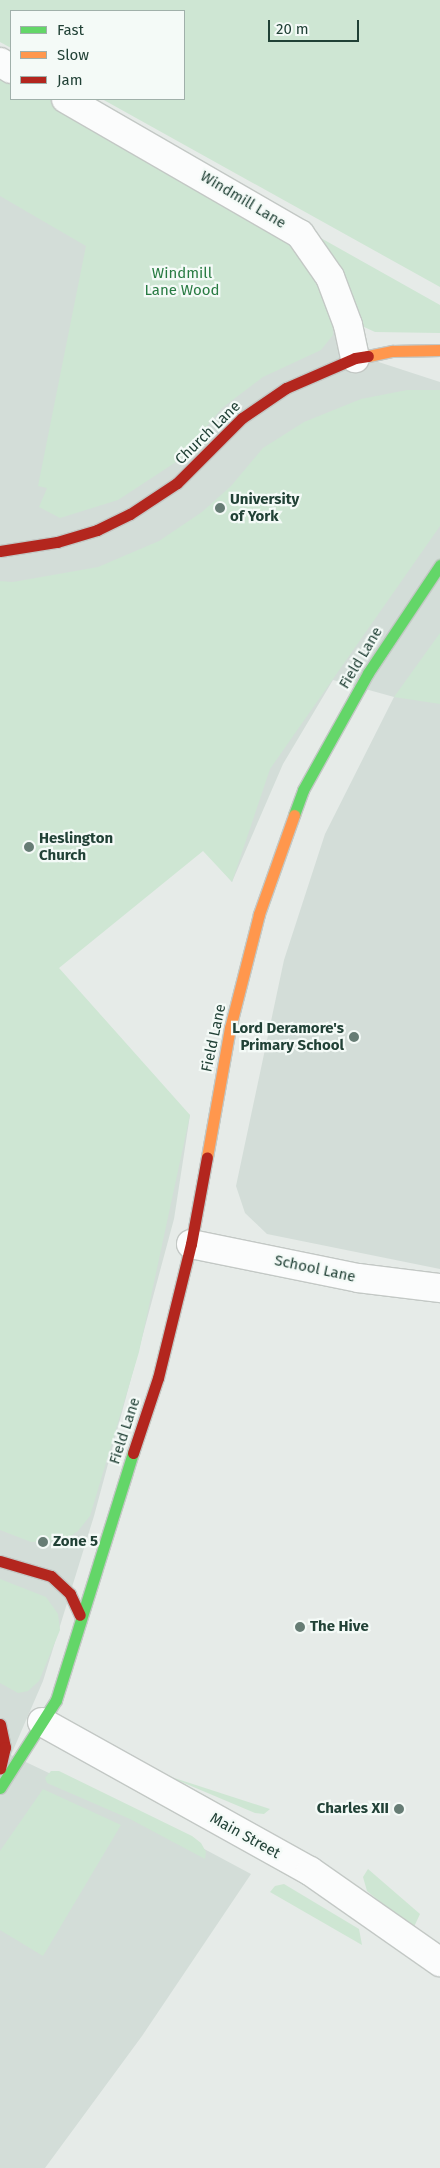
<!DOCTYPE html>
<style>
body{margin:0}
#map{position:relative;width:440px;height:2168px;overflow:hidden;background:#e6ebe8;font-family:"Fira Sans",sans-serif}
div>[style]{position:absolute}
.built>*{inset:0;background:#d3ddd8}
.green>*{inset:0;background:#cee6d3}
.roads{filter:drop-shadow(1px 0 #c3c8c5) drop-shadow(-1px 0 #c3c8c5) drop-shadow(0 1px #c3c8c5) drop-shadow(0 -1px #c3c8c5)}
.street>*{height:28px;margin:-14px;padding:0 14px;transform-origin:14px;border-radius:14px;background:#fbfcfc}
.fast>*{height:11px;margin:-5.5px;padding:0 5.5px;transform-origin:5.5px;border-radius:5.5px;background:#63d668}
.slow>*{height:11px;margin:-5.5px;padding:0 5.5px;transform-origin:5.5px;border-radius:5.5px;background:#ff974d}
.jam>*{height:11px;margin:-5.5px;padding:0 5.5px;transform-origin:5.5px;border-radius:5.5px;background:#b3261e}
.dots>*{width:14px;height:14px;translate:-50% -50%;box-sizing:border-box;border:2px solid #f4faf7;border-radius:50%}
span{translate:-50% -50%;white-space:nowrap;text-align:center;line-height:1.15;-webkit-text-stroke:4.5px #f4faf7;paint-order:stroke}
.street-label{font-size:15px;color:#214136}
.park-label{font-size:15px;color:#287b42}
.poi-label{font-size:15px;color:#214136;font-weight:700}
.left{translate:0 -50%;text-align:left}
.right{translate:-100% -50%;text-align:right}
.legend{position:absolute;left:10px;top:10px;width:175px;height:90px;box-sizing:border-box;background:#f4faf7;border:1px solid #a0b0aa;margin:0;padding:6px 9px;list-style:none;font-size:15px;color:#214136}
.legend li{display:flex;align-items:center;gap:10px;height:25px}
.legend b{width:25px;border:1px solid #a0b0aa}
.scale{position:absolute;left:268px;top:20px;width:91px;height:22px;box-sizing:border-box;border:2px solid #214136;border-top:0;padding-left:6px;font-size:15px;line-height:18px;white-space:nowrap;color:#214136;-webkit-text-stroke:4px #f4faf7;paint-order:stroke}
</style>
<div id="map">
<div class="built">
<div style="clip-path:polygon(0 62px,11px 99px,245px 201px,357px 355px,440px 382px,440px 1269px,267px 1234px,245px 1213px,236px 1186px,284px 960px,325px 834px,394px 697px,333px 680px,283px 764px,232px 882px,16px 633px,0 645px)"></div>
<div style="clip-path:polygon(0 1015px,190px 1115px,174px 1219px,94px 1516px,43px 1681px,11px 1755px,165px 1828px,251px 1874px,142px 2036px,45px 2168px,0 2168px)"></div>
</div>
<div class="green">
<div style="clip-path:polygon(0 0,440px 0,440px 287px,102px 99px,184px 99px,184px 11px,11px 11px,11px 48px,0 42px)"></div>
<div style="clip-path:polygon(0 64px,11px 71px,11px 99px,62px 99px,299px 235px,332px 315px,333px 335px,321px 350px,263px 377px,222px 408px,179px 460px,118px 500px,60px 518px,39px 507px,47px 488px,38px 486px,86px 246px,0 196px)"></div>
<div style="clip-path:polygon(319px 237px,440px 305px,440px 333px,375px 332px,362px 326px,345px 279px)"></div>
<div style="clip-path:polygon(407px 390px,440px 390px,440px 526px,270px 769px,232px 882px,203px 851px,59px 968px,190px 1115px,139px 1352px,90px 1516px,78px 1531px,65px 1540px,31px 1542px,0 1530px,0 581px,13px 582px,98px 567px,159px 541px,202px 512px,231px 486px,263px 448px,304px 422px,361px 399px)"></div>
<div style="clip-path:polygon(440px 633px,440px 704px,394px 697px)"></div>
<div style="clip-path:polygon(0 1579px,46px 1597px,58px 1614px,60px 1630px,39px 1681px,28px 1691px,18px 1693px,0 1683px)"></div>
<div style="clip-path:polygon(51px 1771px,59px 1771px,192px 1836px,201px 1843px,206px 1852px,205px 1859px,130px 1819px,47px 1783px,45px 1778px)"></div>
<div style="clip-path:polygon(165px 1775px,270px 1809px,264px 1814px,255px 1813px)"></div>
<div style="clip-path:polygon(43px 1789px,121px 1825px,43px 1956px,0 1930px,0 1851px)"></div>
<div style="clip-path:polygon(368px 1869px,420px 1914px,413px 1929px,367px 1891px,363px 1877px)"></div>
<div style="clip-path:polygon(284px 1884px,359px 1929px,362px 1945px,270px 1892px,275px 1886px)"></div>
</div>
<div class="roads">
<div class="street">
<div style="left:0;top:62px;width:13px;rotate:32deg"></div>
<div style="left:66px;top:99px;width:270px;rotate:30deg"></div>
<div style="left:300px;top:234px;width:52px;rotate:55.1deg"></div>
<div style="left:330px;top:277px;width:51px;rotate:69.4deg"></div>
<div style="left:348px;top:325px;width:34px;rotate:78deg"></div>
<div style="left:191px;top:1244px;width:170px;rotate:11.5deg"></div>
<div style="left:358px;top:1278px;width:83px;rotate:7deg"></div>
<div style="left:42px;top:1722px;width:307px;rotate:29.1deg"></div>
<div style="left:310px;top:1871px;width:159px;rotate:35deg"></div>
</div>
<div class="fast">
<div style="left:294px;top:815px;width:27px;rotate:-70deg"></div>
<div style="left:303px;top:790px;width:134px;rotate:-60.9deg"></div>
<div style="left:368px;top:673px;width:130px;rotate:-56.3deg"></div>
<div style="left:0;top:1788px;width:104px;rotate:-57.5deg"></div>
<div style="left:56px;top:1700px;width:259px;rotate:-72.7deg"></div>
</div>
<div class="slow">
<div style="left:368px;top:356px;width:25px;rotate:-12deg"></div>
<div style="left:392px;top:351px;width:48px;rotate:-1.2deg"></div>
<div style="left:207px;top:1157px;width:131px;rotate:-79.9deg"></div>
<div style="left:230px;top:1028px;width:118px;rotate:-75.7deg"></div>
<div style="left:259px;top:914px;width:105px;rotate:-70.5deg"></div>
</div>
<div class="jam">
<div style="left:0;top:551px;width:58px;rotate:-9deg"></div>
<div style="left:57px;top:542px;width:42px;rotate:-16.7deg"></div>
<div style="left:97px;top:530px;width:37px;rotate:-26deg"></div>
<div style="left:130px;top:514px;width:56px;rotate:-33.4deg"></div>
<div style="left:177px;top:483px;width:92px;rotate:-45deg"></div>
<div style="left:242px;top:418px;width:53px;rotate:-34.3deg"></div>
<div style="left:286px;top:388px;width:75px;rotate:-23.5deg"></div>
<div style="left:355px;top:358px;width:13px;rotate:-9deg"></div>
<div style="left:133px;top:1453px;width:79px;rotate:-71.6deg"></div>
<div style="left:158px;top:1378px;width:138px;rotate:-76.2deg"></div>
<div style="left:191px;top:1244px;width:88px;rotate:-79.6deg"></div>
<div style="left:0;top:1561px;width:53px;rotate:16.4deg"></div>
<div style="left:51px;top:1576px;width:26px;rotate:43deg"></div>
<div style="left:70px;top:1594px;width:23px;rotate:65deg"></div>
<div style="left:0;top:1724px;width:24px;rotate:78deg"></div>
<div style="left:5px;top:1747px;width:22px;rotate:103deg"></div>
</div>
</div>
<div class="dots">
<div style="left:220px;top:508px;background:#667c74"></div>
<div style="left:29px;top:847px;background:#667c74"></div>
<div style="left:354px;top:1037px;background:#667c74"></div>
<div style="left:43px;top:1542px;background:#667c74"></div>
<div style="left:300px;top:1627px;background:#667c74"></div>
<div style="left:399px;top:1809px;background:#667c74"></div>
</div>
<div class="street-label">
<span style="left:243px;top:200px;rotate:31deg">Windmill Lane</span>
<span style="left:208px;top:433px;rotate:-44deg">Church Lane</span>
<span style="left:361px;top:658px;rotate:-59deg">Field Lane</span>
<span style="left:214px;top:1038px;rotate:-78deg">Field Lane</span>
<span style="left:315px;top:1269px;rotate:12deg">School Lane</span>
<span style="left:125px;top:1431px;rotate:-72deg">Field Lane</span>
<span style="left:245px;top:1836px;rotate:29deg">Main Street</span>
</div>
<div class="park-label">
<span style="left:182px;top:282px">Windmill<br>Lane Wood</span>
</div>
<div class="poi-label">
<span class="left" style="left:230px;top:508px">University<br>of York</span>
<span class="left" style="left:39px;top:847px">Heslington<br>Church</span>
<span class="right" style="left:344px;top:1037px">Lord Deramore's<br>Primary School</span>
<span class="left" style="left:53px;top:1542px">Zone 5</span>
<span class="left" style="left:310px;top:1627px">The Hive</span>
<span class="right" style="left:389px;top:1809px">Charles XII</span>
</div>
<ul class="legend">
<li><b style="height:6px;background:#63d668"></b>Fast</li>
<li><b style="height:6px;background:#ff974d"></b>Slow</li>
<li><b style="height:6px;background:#b3261e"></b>Jam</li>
</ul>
<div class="scale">20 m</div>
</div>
